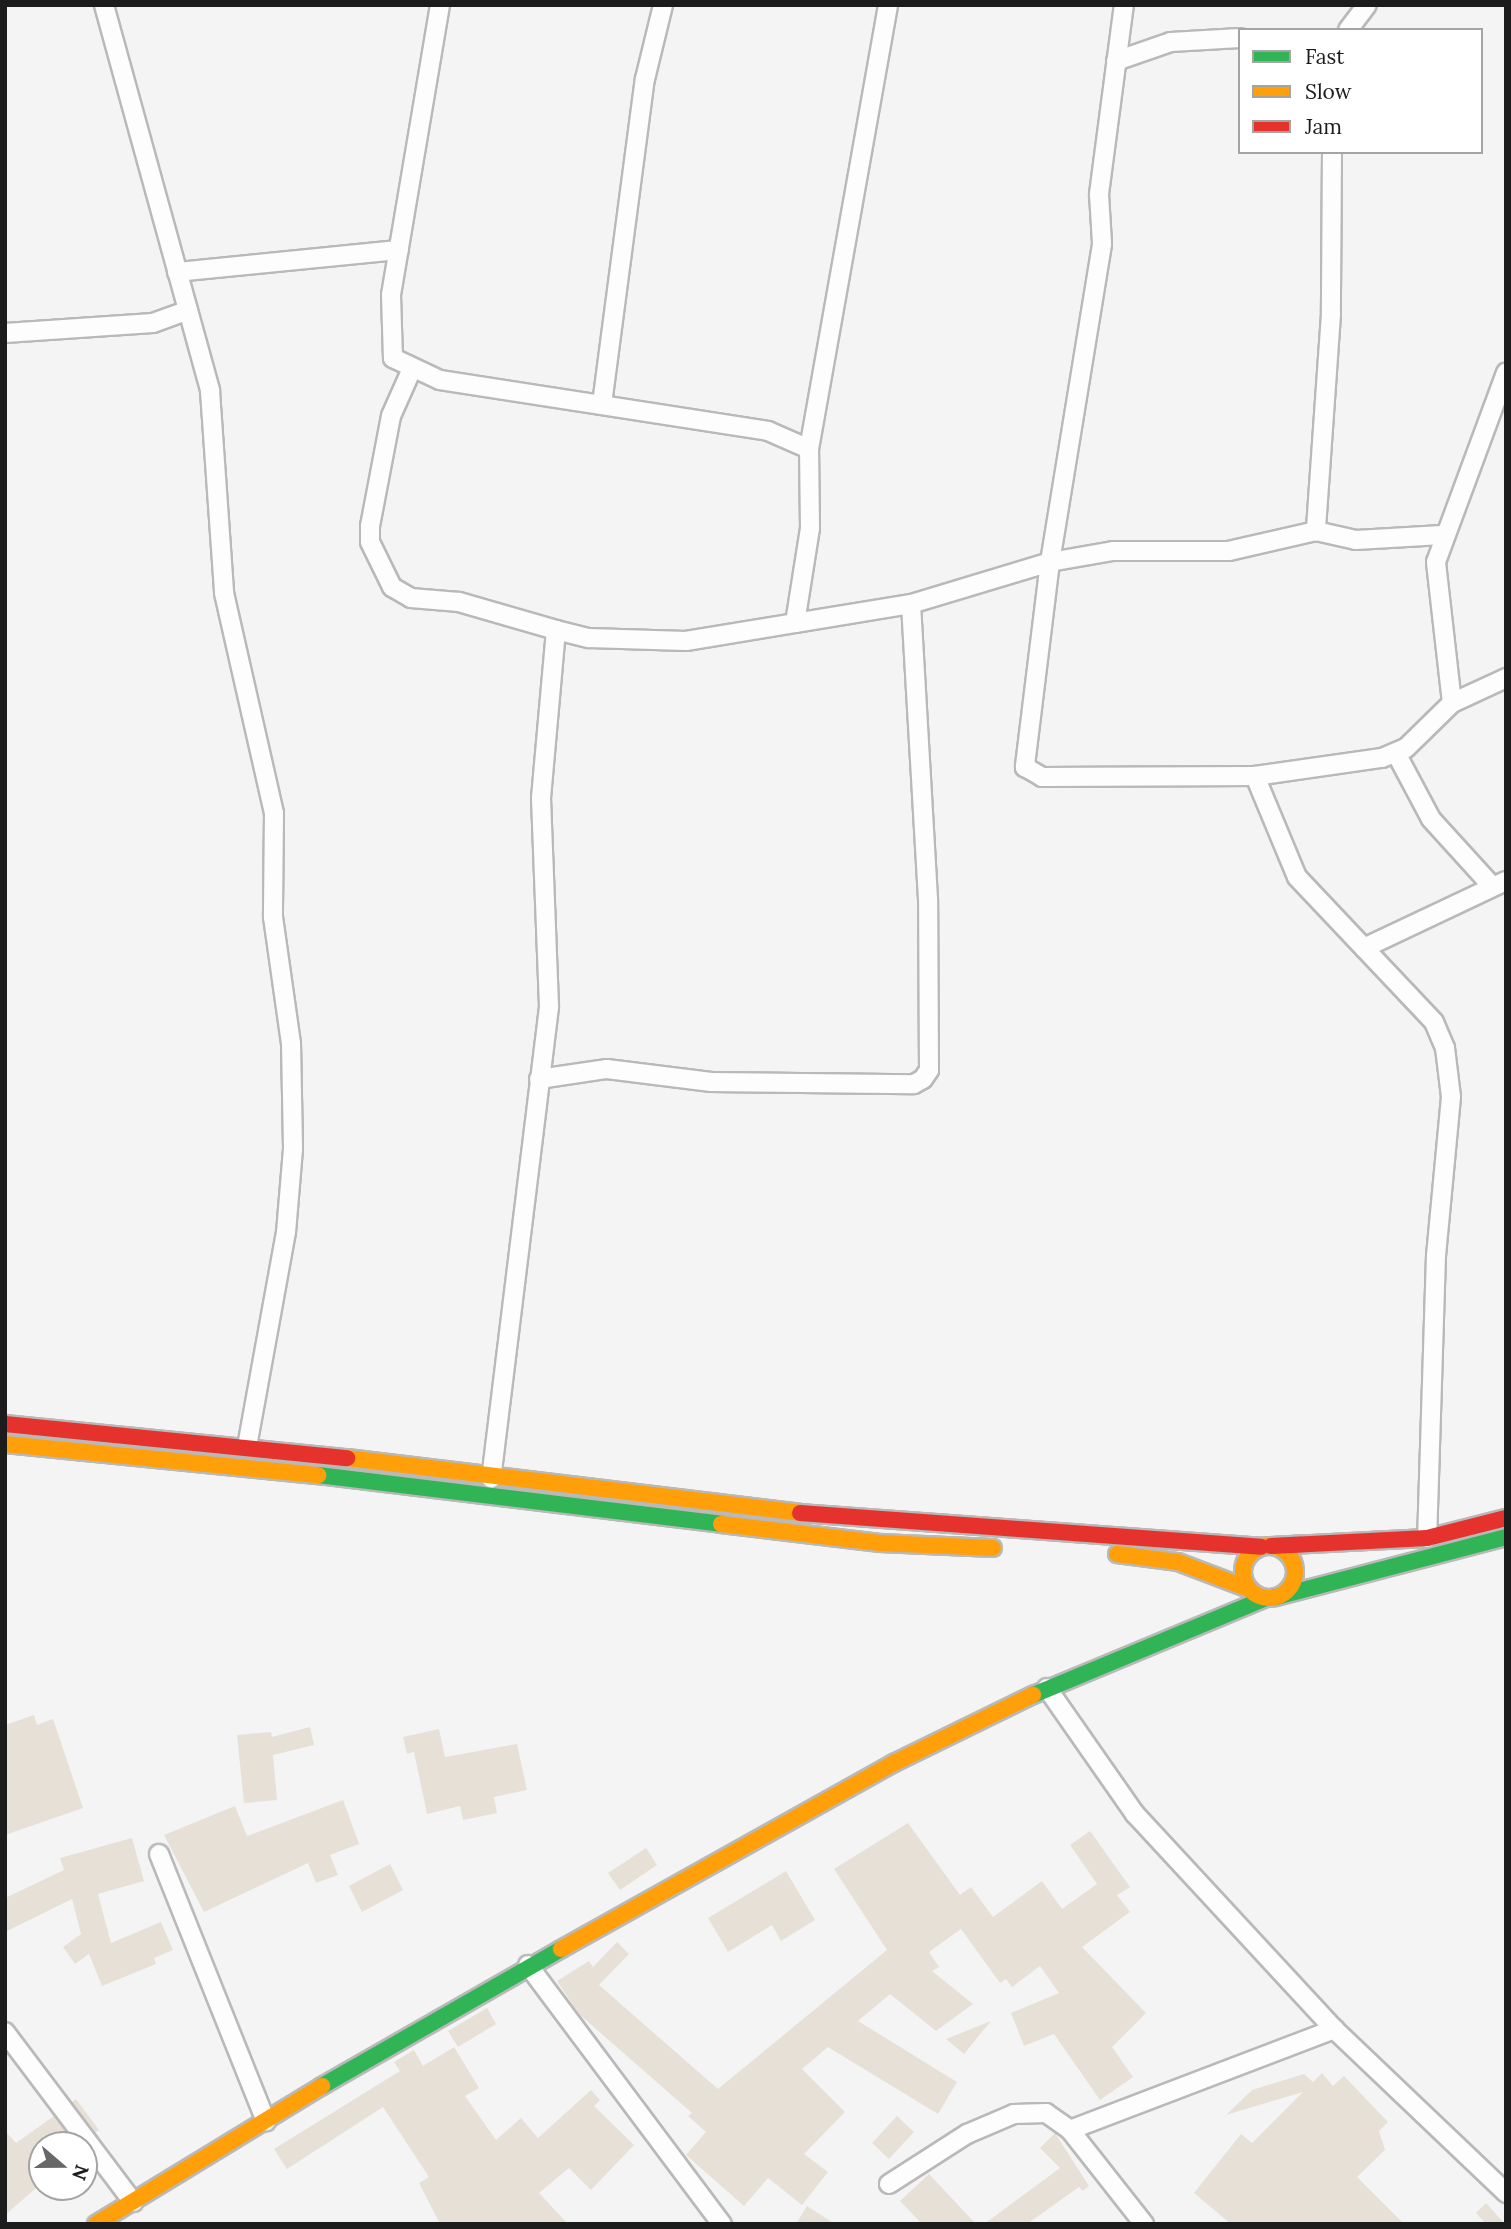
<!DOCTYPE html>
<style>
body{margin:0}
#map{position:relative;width:1511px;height:2229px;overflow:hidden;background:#f4f4f4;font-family:Lora,serif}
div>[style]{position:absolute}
.building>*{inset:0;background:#e7e0d7}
.roads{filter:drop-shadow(2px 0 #b9b9b9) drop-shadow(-2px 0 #b9b9b9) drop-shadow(0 2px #b9b9b9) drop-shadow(0 -2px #b9b9b9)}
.street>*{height:18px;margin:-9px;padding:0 9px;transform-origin:9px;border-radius:9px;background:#fdfdfd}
.fast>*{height:16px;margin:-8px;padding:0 8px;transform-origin:8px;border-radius:8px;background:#30b455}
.slow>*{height:16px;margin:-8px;padding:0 8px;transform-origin:8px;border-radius:8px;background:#ff9f0a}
.slow>.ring{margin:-8px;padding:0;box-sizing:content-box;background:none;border:16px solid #ff9f0a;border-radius:50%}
.jam>*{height:16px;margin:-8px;padding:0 8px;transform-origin:8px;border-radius:8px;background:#e5322d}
span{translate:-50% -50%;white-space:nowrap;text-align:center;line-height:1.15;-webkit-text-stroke:5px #fff;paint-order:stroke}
.frame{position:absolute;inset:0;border:7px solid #1c1c1c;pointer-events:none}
.legend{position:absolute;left:1238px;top:28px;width:245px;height:126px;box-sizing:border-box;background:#fff;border:2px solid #a4a4a4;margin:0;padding:9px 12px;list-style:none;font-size:21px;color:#1c1c1c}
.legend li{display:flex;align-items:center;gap:14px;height:35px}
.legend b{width:35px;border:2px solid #a4a4a4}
.north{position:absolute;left:28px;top:2131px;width:70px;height:70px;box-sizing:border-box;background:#fff;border:2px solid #a4a4a4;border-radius:50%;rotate:110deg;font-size:19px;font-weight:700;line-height:28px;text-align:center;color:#1c1c1c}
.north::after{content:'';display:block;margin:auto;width:24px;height:32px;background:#686868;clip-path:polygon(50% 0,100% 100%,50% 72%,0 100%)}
</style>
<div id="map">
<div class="building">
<div style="clip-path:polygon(34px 1715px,37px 1725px,53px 1719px,83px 1808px,5px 1835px,5px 1725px)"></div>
<div style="clip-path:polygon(310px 1727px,314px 1745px,273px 1755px,277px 1800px,244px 1803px,237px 1735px,271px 1732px,272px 1737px)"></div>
<div style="clip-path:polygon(439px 1729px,445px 1757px,517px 1744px,527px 1790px,494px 1797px,497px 1813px,463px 1820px,460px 1806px,427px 1814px,414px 1752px,407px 1754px,403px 1737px)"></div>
<div style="clip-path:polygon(343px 1800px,359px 1844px,330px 1855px,338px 1875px,316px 1883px,308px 1863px,204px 1912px,164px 1835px,235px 1806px,247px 1836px)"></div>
<div style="clip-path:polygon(908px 1823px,960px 1895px,971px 1887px,993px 1917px,1042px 1881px,1062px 1909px,1097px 1884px,1070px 1845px,1090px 1831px,1130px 1887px,1117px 1895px,1130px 1912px,1082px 1947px,1146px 2013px,1112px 2047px,1133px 2077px,1100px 2100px,1054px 2034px,1024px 2046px,1011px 2013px,1059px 1993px,1040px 1966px,1012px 1987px,1006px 1979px,1000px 1983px,961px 1929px,929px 1952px,939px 1967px,932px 1971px,973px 2004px,936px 2031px,890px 1994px,858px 2021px,957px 2082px,938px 2114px,828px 2047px,802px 2069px,845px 2112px,804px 2154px,828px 2172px,802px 2205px,768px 2178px,744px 2206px,686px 2155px,706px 2132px,688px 2116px,692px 2113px,579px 2014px,557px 1981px,589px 1961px,593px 1967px,617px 1942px,629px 1954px,599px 1985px,718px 2089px,887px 1950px,834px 1869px)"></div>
<div style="clip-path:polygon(132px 1838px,144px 1881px,98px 1894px,111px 1943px,161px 1922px,173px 1950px,154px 1958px,156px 1964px,102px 1986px,89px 1954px,75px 1964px,63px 1947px,81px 1934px,72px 1899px,5px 1932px,5px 1898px,64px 1870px,60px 1858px)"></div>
<div style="clip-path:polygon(646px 1848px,657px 1865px,620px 1890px,608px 1873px)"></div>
<div style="clip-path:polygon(390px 1864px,403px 1890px,362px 1912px,349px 1886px)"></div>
<div style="clip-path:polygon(786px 1871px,815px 1920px,781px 1941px,772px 1925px,728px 1952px,708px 1918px)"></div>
<div style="clip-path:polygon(487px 2008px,496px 2024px,458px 2047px,448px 2031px)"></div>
<div style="clip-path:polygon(991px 2021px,964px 2054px,946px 2039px)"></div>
<div style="clip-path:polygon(454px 2047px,479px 2088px,465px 2096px,496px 2140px,521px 2118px,538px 2138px,591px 2090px,600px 2100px,594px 2106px,634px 2145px,591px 2190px,569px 2168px,539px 2193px,568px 2224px,440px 2224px,419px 2183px,429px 2177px,383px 2107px,287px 2169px,274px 2149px,400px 2071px,394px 2062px,414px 2050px,423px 2066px)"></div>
<div style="clip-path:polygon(1322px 2073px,1333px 2086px,1344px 2076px,1388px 2122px,1379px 2131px,1385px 2150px,1357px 2177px,1404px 2224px,1231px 2224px,1194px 2193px,1241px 2134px,1252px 2143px,1303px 2092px,1226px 2115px,1252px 2090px,1304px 2074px,1313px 2082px)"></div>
<div style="clip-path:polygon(76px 2099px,99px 2130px,95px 2133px,72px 2102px)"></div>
<div style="clip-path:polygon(54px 2116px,76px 2145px,42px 2145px,42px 2183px,5px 2215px,5px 2131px,16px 2143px)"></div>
<div style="clip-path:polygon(897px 2116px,914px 2132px,889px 2159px,872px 2143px)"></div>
<div style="clip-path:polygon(1055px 2133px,1089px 2186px,1083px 2191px,1079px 2187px,1027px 2224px,984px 2224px,1060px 2168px,1040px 2148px)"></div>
<div style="clip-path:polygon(929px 2174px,976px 2224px,922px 2224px,900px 2201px)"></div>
<div style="clip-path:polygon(1486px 2203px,1505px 2224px,1486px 2224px,1476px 2213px)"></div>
<div style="clip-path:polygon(807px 2206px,835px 2224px,796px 2224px)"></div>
</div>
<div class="roads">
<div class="street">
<div style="left:104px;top:5px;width:400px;rotate:74.6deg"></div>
<div style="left:210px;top:391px;width:202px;rotate:86deg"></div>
<div style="left:224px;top:593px;width:226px;rotate:77.2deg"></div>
<div style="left:274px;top:813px;width:104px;rotate:90.6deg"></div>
<div style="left:273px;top:917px;width:127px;rotate:81.9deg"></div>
<div style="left:291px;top:1043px;width:106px;rotate:88.9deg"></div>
<div style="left:293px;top:1149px;width:83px;rotate:94.8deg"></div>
<div style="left:286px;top:1232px;width:218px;rotate:100.3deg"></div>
<div style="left:440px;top:5px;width:294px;rotate:99.6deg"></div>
<div style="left:391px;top:295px;width:63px;rotate:88.2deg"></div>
<div style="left:393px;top:358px;width:52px;rotate:25.1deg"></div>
<div style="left:440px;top:380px;width:332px;rotate:8.8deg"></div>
<div style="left:768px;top:431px;width:45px;rotate:23.7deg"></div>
<div style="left:1348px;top:30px;width:31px;rotate:-53deg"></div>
<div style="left:1116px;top:61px;width:58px;rotate:-19.1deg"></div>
<div style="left:1171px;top:42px;width:69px;rotate:-3.3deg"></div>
<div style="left:1332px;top:152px;width:162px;rotate:90.4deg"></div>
<div style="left:1331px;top:314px;width:218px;rotate:94deg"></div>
<div style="left:1316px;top:531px;width:89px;rotate:167.1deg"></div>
<div style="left:1229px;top:551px;width:116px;rotate:180deg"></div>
<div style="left:1113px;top:551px;width:64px;rotate:170.1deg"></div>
<div style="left:1050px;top:562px;width:207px;rotate:97deg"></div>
<div style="left:1025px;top:767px;width:20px;rotate:30deg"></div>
<div style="left:1042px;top:777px;width:213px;rotate:-0.3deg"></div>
<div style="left:1255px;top:776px;width:128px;rotate:-8.1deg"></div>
<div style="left:1382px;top:758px;width:26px;rotate:-23deg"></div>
<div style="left:1406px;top:748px;width:64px;rotate:-44.4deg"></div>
<div style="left:1452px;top:703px;width:60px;rotate:-24.8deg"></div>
<div style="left:177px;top:272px;width:223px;rotate:-5.7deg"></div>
<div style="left:5px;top:333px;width:148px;rotate:-3.9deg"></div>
<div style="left:153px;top:323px;width:37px;rotate:-20deg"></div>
<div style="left:411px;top:371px;width:49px;rotate:114deg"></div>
<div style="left:391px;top:416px;width:112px;rotate:100.8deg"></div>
<div style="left:370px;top:526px;width:16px;rotate:90deg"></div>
<div style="left:370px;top:542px;width:50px;rotate:63.9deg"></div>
<div style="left:392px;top:587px;width:22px;rotate:30deg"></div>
<div style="left:411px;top:598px;width:48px;rotate:4.8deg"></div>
<div style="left:459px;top:602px;width:101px;rotate:16.1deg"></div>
<div style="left:556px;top:630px;width:169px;rotate:95.1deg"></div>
<div style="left:541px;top:798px;width:209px;rotate:87.8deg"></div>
<div style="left:549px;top:1007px;width:475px;rotate:97deg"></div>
<div style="left:602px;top:404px;width:328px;rotate:-82.5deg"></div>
<div style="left:645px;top:79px;width:76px;rotate:-76.3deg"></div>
<div style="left:1316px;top:531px;width:41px;rotate:12.7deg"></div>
<div style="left:1356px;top:540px;width:86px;rotate:-3.3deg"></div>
<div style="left:795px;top:623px;width:118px;rotate:-9.3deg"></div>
<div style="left:911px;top:604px;width:145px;rotate:-16.8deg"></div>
<div style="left:1050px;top:562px;width:323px;rotate:-80.7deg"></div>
<div style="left:1102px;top:243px;width:49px;rotate:-93.5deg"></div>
<div style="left:1099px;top:194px;width:191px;rotate:-82.5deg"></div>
<div style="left:556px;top:630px;width:34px;rotate:14deg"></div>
<div style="left:589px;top:638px;width:97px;rotate:1.8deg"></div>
<div style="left:686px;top:641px;width:110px;rotate:-9.4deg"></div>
<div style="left:795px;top:623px;width:96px;rotate:-81deg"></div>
<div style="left:810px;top:528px;width:79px;rotate:-90.7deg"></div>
<div style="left:809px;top:449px;width:451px;rotate:-79.9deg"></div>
<div style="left:1452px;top:703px;width:142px;rotate:-96.5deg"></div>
<div style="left:1436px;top:562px;width:202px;rotate:-69.7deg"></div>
<div style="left:1397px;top:755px;width:72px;rotate:62deg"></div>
<div style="left:1431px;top:819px;width:89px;rotate:47.7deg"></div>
<div style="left:1255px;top:776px;width:109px;rotate:67.4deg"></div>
<div style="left:1297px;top:877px;width:199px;rotate:46.6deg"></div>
<div style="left:1434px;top:1022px;width:28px;rotate:67deg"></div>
<div style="left:1445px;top:1048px;width:49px;rotate:83deg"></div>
<div style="left:1451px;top:1097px;width:159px;rotate:95.4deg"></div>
<div style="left:1436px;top:1255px;width:283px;rotate:91.8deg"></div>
<div style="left:1364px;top:948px;width:157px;rotate:-25.3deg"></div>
<div style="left:539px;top:1079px;width:69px;rotate:-8.4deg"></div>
<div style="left:607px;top:1069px;width:105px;rotate:7.1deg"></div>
<div style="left:711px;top:1082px;width:203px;rotate:0.6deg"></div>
<div style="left:914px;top:1084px;width:10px;rotate:-29deg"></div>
<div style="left:923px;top:1079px;width:11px;rotate:-56deg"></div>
<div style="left:929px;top:1070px;width:171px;rotate:-90.3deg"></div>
<div style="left:928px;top:899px;width:295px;rotate:-93.3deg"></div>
<div style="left:1047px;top:1688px;width:154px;rotate:55.1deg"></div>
<div style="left:1135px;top:1814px;width:293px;rotate:47.2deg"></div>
<div style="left:1334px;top:2029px;width:238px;rotate:43.6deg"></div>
<div style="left:159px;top:1854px;width:288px;rotate:68.2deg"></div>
<div style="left:528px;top:1965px;width:324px;rotate:53.2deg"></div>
<div style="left:5px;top:2032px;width:213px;rotate:53deg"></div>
<div style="left:1070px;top:2130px;width:283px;rotate:-20.9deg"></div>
<div style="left:889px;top:2184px;width:93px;rotate:-32.7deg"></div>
<div style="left:967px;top:2134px;width:51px;rotate:-23.1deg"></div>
<div style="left:1014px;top:2114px;width:32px;rotate:-2deg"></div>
<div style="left:1046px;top:2113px;width:29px;rotate:35deg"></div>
<div style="left:1070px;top:2130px;width:120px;rotate:51.8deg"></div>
</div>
<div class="fast">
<div style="left:318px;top:1475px;width:406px;rotate:6.9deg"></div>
<div style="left:1276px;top:1597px;width:238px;rotate:-14.6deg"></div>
<div style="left:1033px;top:1695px;width:252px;rotate:-22.6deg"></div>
<div style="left:322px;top:2086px;width:275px;rotate:-29.8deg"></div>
</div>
<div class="slow">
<div style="left:5px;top:1444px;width:315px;rotate:5.7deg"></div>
<div style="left:347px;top:1458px;width:456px;rotate:6.9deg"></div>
<div style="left:721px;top:1524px;width:160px;rotate:6.8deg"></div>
<div style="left:880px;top:1543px;width:113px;rotate:2.5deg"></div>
<div class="ring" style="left:1243px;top:1546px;width:36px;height:36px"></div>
<div style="left:1117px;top:1554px;width:62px;rotate:7.5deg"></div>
<div style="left:1178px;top:1562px;width:76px;rotate:20.8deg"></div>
<div style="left:561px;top:1949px;width:381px;rotate:-29.2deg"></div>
<div style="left:894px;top:1763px;width:155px;rotate:-26.1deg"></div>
<div style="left:96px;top:2224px;width:265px;rotate:-31.4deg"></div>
</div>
<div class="jam">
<div style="left:5px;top:1424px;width:344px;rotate:5.7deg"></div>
<div style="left:800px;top:1513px;width:462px;rotate:4.2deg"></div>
<div style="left:1271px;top:1546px;width:156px;rotate:-2.9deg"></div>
<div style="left:1427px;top:1538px;width:81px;rotate:-14.2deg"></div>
</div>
</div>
<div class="frame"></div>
<ul class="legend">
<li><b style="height:9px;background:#30b455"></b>Fast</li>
<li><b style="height:9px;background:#ff9f0a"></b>Slow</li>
<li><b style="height:9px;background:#e5322d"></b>Jam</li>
</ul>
<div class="north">N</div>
</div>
